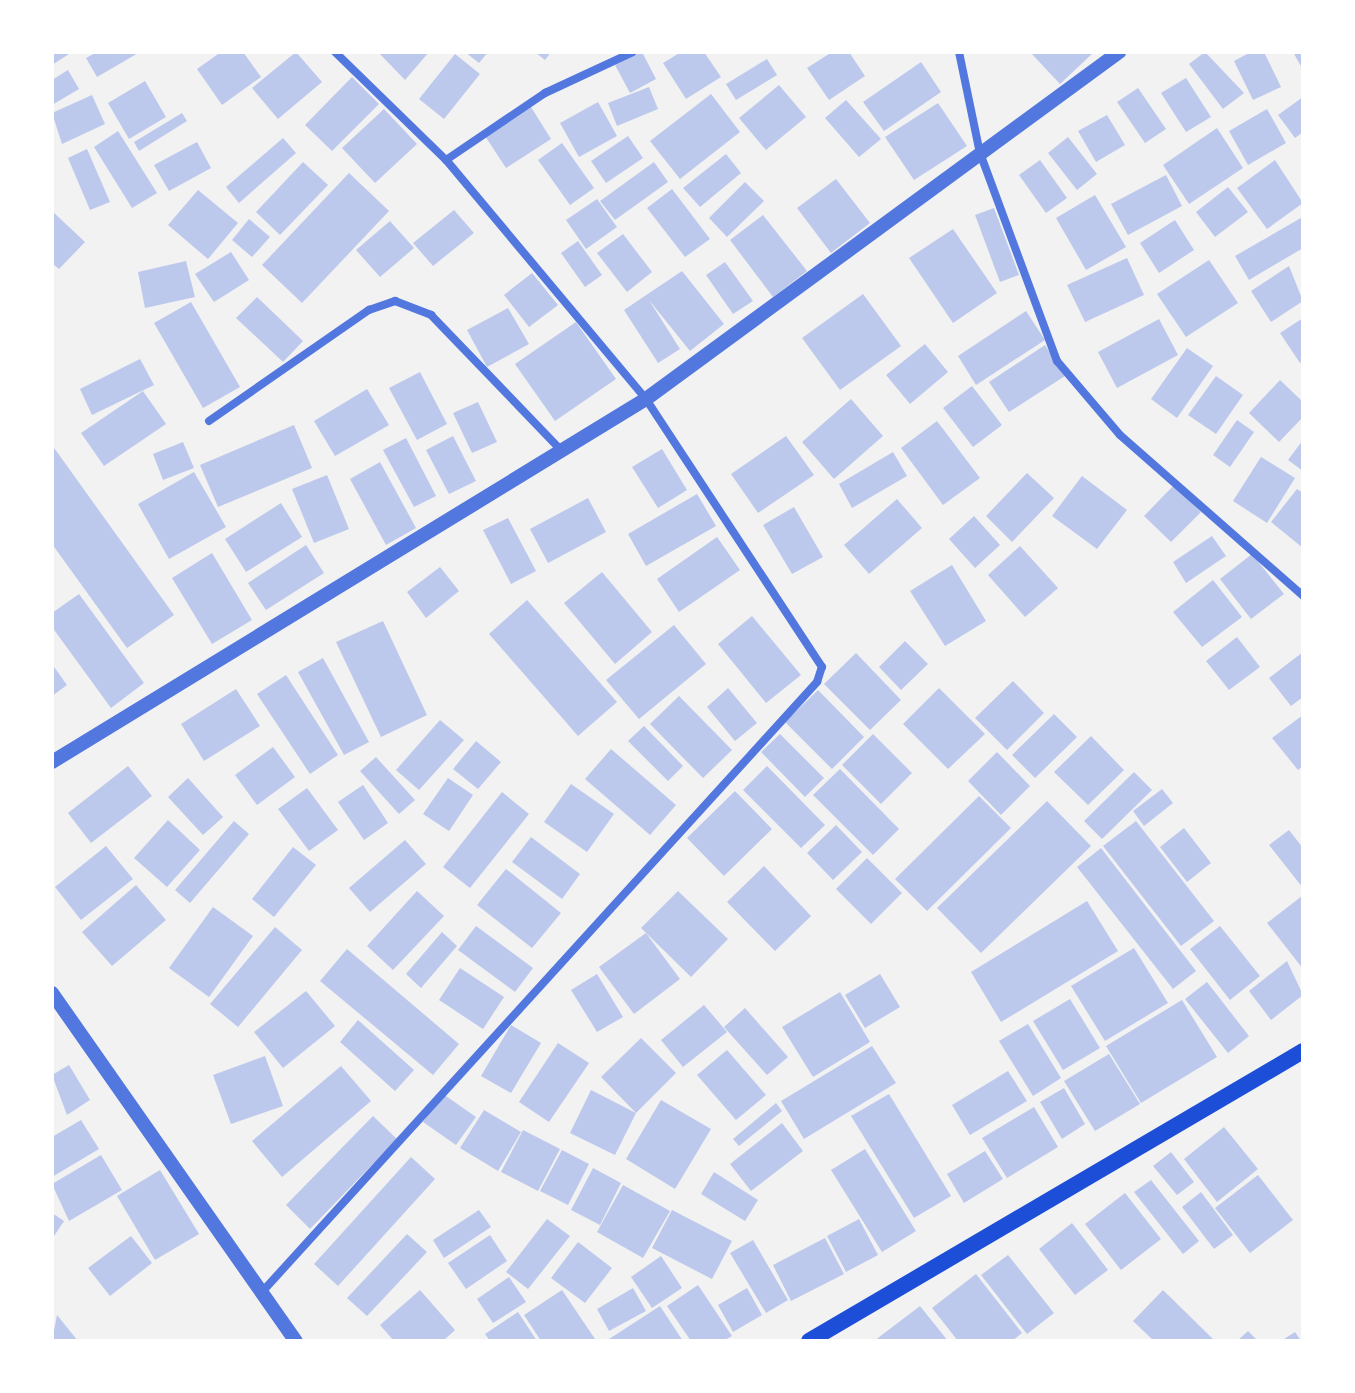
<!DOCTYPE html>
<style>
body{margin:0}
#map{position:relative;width:1355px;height:1393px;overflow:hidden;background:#f2f2f2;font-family:"DM Sans",sans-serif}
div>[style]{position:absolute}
.building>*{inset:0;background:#bdc9ec}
.minor>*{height:8px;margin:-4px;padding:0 4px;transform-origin:4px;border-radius:4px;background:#5277de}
.tertiary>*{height:14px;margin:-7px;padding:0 7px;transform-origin:7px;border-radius:7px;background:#5277de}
.secondary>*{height:16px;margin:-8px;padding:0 8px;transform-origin:8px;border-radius:8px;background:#1d4ed8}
span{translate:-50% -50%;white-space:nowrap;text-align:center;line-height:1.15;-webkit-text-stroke:7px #fff;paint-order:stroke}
.frame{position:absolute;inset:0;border:54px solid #fff;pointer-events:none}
</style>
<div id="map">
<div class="building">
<div style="clip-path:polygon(52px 52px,72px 52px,52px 65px)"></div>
<div style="clip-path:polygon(97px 52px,140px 52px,97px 77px,86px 58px)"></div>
<div style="clip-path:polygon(221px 52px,243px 52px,261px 77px,222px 105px,197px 69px)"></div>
<div style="clip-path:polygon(296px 52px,322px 82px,278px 119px,252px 88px)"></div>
<div style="clip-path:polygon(378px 52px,429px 52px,405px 80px)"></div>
<div style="clip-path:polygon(465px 52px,488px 52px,479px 63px)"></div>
<div style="clip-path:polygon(535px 52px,551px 52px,545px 60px)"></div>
<div style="clip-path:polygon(642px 52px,656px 79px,630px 93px,615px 65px)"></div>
<div style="clip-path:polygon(681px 52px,704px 52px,721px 77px,686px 99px,663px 63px)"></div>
<div style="clip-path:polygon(832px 52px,849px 52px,865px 76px,829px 100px,807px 68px)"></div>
<div style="clip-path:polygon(1030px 52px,1094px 52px,1060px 84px)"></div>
<div style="clip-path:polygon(1205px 52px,1244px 93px,1223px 109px,1189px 64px)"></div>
<div style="clip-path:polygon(1251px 52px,1264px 52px,1281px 87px,1253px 100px,1234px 61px)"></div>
<div style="clip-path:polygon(1293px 52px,1303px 52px,1303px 70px)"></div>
<div style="clip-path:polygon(455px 54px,480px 74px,444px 119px,419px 99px)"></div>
<div style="clip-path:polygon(767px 59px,777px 75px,736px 100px,726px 84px)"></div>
<div style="clip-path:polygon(921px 62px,941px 92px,884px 131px,863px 102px)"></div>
<div style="clip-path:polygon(68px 70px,79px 89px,52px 105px,52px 80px)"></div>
<div style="clip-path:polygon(352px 77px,379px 104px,332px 151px,305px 125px)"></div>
<div style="clip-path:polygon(1186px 78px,1211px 117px,1186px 132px,1161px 93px)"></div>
<div style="clip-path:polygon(145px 81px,166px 117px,129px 139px,108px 103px)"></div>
<div style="clip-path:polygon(779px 85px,806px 117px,766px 150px,739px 118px)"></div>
<div style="clip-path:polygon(649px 87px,658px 109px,617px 126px,608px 103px)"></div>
<div style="clip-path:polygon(1138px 88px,1166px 129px,1145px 143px,1117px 102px)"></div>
<div style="clip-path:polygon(711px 94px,740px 132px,680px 179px,650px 141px)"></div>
<div style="clip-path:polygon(92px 95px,105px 124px,62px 144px,52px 113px)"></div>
<div style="clip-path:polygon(1303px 97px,1303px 132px,1295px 138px,1278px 115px)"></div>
<div style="clip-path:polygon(846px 100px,881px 139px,859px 157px,825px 118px)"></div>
<div style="clip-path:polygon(598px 102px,617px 136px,579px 157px,560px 123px)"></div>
<div style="clip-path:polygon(938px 103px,967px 146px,914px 180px,885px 137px)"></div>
<div style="clip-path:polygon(531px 107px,551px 139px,506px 168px,485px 136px)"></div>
<div style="clip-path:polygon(384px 109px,417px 144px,375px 183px,342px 148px)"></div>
<div style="clip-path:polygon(1267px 109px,1286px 143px,1248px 165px,1229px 131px)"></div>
<div style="clip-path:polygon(182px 113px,187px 121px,139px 151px,134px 142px)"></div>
<div style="clip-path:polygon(1107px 115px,1125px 145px,1096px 162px,1078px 131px)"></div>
<div style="clip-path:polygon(1217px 128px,1243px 168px,1189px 204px,1163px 165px)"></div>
<div style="clip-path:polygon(118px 131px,157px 193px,132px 208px,94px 147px)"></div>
<div style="clip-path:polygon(628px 136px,643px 158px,606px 183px,591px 161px)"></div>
<div style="clip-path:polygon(1068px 137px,1097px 174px,1077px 190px,1048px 153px)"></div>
<div style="clip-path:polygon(283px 138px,296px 153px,239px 203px,226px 187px)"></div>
<div style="clip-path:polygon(197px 142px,211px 168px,169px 191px,154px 165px)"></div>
<div style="clip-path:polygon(562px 143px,594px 188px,570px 205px,538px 160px)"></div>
<div style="clip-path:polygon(87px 149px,110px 202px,90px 210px,68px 158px)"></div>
<div style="clip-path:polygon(726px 154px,741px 173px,700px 207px,683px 188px)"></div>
<div style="clip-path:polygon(1040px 160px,1067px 198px,1046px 213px,1019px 175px)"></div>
<div style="clip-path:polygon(1275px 160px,1303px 203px,1267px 229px,1237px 188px)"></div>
<div style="clip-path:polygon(303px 162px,328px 185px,280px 235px,256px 212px)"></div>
<div style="clip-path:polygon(654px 162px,668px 182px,615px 220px,600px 201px)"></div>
<div style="clip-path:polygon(349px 173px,389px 211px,302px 303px,262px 265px)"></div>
<div style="clip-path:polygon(1166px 175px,1182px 206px,1128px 235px,1111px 204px)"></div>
<div style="clip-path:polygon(836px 179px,870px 223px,831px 253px,797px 208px)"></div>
<div style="clip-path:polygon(745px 182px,764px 201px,727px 237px,709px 218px)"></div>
<div style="clip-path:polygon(1228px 187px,1248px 212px,1215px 237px,1196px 212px)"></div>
<div style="clip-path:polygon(672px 189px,710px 239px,685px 257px,647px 208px)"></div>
<div style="clip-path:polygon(198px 190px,238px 223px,208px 259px,168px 225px)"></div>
<div style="clip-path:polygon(1095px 195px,1126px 247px,1086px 270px,1056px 218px)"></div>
<div style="clip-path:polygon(597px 199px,617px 227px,586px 249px,566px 220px)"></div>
<div style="clip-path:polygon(994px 208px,1019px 275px,1000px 282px,975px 215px)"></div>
<div style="clip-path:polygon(454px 210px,474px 233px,433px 266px,413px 243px)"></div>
<div style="clip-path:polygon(52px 211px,85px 242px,59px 269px,52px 263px)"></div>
<div style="clip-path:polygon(763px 215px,807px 271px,773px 297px,730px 240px)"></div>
<div style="clip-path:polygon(1301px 218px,1303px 248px,1249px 280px,1235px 256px)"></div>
<div style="clip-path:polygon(249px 219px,270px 237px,252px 257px,232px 240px)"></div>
<div style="clip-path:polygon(1175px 220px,1194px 250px,1159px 273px,1140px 243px)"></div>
<div style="clip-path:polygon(390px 221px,414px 248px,380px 277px,356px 250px)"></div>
<div style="clip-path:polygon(953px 229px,997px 293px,953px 323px,909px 258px)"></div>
<div style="clip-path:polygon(623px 234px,652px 272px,627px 292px,597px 253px)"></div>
<div style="clip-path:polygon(578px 241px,602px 275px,585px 287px,561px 253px)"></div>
<div style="clip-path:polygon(231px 252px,249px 280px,214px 302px,195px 274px)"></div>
<div style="clip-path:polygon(1127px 258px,1144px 295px,1085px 322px,1067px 285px)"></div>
<div style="clip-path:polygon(1209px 260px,1238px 303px,1186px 337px,1157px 294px)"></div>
<div style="clip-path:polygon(186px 261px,195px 297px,145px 308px,138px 272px)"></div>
<div style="clip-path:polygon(725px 262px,753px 301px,733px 314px,706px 275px)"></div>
<div style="clip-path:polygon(1289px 266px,1303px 301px,1271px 322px,1251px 291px)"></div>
<div style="clip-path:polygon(682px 271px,724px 324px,690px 351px,649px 300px,680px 349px,658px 363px,624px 310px)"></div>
<div style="clip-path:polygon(532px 273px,558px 305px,529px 327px,504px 295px)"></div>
<div style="clip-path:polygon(863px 294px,901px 346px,840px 390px,802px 338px)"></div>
<div style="clip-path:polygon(257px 297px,303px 341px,283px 362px,236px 318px)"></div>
<div style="clip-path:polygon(191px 302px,240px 387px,203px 408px,154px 323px)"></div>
<div style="clip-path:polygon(508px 308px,529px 344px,487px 367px,467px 330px)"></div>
<div style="clip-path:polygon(1026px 311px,1045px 340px,976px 385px,958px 356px)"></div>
<div style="clip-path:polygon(1303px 318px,1303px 361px,1300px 363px,1280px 333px)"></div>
<div style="clip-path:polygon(1159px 319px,1178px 355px,1117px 388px,1098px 352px)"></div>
<div style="clip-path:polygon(576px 322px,616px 379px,555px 421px,515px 364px)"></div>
<div style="clip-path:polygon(925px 344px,948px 372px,910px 404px,886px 375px)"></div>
<div style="clip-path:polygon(1045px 345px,1065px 376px,1009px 412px,989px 382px)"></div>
<div style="clip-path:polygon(1187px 348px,1213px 366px,1177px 418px,1151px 399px)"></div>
<div style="clip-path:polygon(140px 359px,154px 385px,92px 415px,80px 389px)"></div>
<div style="clip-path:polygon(420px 372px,447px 424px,417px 440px,389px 388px)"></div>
<div style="clip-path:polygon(1216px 376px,1243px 395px,1216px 434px,1188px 415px)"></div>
<div style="clip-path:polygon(1280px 380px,1303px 402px,1303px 417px,1279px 442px,1249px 413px)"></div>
<div style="clip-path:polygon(972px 386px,1002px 425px,973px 447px,943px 408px)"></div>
<div style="clip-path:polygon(367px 389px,389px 425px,335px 456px,314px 421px)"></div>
<div style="clip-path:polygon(143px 391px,166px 424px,104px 466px,81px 433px)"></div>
<div style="clip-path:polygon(851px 399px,883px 436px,834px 479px,802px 442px)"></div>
<div style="clip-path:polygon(478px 402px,497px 442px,472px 453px,453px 413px)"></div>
<div style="clip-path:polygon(1237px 420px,1254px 432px,1230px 467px,1213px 455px)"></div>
<div style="clip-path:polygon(937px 421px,980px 478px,943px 505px,901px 448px)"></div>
<div style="clip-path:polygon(294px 425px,312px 468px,218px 507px,200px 465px)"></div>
<div style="clip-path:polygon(453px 436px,476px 481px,449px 494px,426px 450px)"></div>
<div style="clip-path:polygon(786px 436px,814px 475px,758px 513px,731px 474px)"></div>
<div style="clip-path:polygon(406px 438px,436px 496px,414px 507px,383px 450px)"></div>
<div style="clip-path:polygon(1303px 440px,1303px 471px,1288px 460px)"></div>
<div style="clip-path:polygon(183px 442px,194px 468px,163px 480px,153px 454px)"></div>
<div style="clip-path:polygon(52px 445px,174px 615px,127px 648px,52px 544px)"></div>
<div style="clip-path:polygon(662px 449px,687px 490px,658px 508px,632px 467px)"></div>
<div style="clip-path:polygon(893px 452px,907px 476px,852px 508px,839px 484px)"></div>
<div style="clip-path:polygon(1261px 457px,1295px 478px,1267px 523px,1233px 501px)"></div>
<div style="clip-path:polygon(380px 462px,416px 528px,386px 545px,350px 479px)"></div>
<div style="clip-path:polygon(194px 472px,226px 527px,169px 559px,138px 504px)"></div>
<div style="clip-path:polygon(1027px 473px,1054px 498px,1012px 542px,986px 516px)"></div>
<div style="clip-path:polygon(327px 475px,349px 529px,314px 543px,292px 489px)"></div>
<div style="clip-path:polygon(1082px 476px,1127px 510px,1097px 549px,1052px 516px)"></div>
<div style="clip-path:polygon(1174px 485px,1201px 512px,1171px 542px,1144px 516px)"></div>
<div style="clip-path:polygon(1297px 489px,1303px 493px,1303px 548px,1271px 522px)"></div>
<div style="clip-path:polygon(697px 494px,716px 526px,646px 566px,628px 534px)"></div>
<div style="clip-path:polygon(588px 498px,606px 532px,548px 563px,530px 529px)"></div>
<div style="clip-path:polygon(897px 499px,922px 528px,869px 574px,844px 545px)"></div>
<div style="clip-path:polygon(281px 503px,302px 537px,246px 572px,225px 539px)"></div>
<div style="clip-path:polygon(794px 507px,823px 557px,792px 574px,763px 525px)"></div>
<div style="clip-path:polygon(974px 516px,1000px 545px,975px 568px,949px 539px)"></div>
<div style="clip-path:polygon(508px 518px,536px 571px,511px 584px,483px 530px)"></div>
<div style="clip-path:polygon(1212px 536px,1226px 556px,1186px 583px,1173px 562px)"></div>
<div style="clip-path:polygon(717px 537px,740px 570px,679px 612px,657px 579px)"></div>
<div style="clip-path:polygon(306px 545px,324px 573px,266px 610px,248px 583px)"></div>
<div style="clip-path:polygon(1020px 546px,1058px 588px,1025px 617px,988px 575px)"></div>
<div style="clip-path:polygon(212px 553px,252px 620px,212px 644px,172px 578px)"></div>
<div style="clip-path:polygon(1252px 554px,1284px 594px,1251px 619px,1220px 579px)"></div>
<div style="clip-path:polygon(952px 565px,986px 621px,945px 646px,910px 591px)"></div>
<div style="clip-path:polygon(440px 567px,459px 591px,426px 618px,407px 592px)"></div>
<div style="clip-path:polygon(602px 572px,652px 632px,615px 664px,564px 603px)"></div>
<div style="clip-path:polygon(1213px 580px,1242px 617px,1202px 647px,1173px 612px)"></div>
<div style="clip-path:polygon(79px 594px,144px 683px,111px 708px,52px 627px,52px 613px)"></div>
<div style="clip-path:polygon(527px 600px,617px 702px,578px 736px,489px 634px)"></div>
<div style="clip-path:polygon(752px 616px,801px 675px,766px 703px,718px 644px)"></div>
<div style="clip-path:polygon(383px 621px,427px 715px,381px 737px,336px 642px)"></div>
<div style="clip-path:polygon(674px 625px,706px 664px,639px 719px,606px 680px)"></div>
<div style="clip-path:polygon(1237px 637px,1260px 667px,1229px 690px,1206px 661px)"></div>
<div style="clip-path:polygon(905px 641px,928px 664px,901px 690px,879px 667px)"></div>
<div style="clip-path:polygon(1303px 652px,1303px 697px,1291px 706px,1269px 678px)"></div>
<div style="clip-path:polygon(856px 653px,901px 700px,870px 730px,824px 684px)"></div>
<div style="clip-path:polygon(323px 658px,369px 742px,344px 755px,298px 672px)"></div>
<div style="clip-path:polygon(52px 664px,67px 685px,52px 696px)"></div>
<div style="clip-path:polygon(286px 675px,338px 755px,310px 774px,257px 694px)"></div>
<div style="clip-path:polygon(1013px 681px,1044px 713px,1007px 750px,975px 718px)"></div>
<div style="clip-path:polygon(728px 688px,757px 723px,735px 741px,707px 707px)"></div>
<div style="clip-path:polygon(939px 688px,985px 734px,948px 769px,903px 724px)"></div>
<div style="clip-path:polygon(236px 689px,260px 726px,204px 761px,181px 724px)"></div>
<div style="clip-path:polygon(818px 690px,864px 737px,832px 769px,785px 722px)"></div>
<div style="clip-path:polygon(679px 696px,732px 750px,703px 778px,650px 724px)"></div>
<div style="clip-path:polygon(1054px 714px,1077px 737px,1035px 778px,1012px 755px)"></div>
<div style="clip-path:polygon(1303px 715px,1303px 766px,1298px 770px,1272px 738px)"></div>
<div style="clip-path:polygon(440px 720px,464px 740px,419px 790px,396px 770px)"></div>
<div style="clip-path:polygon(644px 726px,683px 766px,668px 781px,628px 741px)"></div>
<div style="clip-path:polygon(780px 734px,824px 778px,805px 797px,761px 752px)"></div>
<div style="clip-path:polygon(873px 734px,912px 773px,881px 804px,842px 765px)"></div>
<div style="clip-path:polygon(1091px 736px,1124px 770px,1088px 805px,1054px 772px)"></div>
<div style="clip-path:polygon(476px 741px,501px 762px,478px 789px,453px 769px)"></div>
<div style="clip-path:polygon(273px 747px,295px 777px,257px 805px,235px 775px)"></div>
<div style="clip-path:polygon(611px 749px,676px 805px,650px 835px,585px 779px)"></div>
<div style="clip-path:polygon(997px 752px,1030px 786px,1001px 815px,968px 781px)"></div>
<div style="clip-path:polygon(376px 757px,415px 800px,399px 814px,360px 771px)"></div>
<div style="clip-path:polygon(128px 766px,152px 796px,91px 843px,68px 813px)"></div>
<div style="clip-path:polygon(767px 766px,825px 825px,801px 848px,743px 790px)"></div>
<div style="clip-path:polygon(840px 769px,899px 829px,873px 855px,813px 795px)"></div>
<div style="clip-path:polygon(1134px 772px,1152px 790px,1102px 839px,1084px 821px)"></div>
<div style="clip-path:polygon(188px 778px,223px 817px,203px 835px,168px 797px)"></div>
<div style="clip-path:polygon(448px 778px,473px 795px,449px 831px,423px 814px)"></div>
<div style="clip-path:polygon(571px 784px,614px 814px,587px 852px,544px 822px)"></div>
<div style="clip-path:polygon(363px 785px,388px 823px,364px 840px,338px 802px)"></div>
<div style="clip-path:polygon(307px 788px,338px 830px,309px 851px,278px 809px)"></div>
<div style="clip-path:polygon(1162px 789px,1173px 803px,1144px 826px,1133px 811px)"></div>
<div style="clip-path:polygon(735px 791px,772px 829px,724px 876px,687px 838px)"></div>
<div style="clip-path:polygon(502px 792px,529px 814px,470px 888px,443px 867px)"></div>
<div style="clip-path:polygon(979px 796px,1011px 828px,927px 911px,895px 879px)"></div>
<div style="clip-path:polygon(1047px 801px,1091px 846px,981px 953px,937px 908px)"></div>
<div style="clip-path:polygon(168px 820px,200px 850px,167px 887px,134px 858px)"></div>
<div style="clip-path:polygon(234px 821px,249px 834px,190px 903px,175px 890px)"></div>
<div style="clip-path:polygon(1136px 821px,1214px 921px,1181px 946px,1103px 846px)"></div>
<div style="clip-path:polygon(836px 825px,862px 852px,833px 880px,807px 853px)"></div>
<div style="clip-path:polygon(1184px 828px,1211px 863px,1187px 882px,1160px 847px)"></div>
<div style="clip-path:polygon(1289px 830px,1303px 848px,1303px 888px,1269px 845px)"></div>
<div style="clip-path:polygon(531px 837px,580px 874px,562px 899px,512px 862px)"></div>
<div style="clip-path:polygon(405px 840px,426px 864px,370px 912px,349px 888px)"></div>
<div style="clip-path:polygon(106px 846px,133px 879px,81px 920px,55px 887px)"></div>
<div style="clip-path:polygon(293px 847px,316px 865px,274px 917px,252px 899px)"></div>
<div style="clip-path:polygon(1101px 848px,1196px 971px,1173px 989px,1077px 867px)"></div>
<div style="clip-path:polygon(867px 858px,902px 893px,871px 924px,836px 889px)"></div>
<div style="clip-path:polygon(764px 866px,811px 916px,775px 951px,727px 902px)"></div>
<div style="clip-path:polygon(506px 869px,561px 913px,532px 948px,477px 905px)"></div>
<div style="clip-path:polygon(136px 885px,166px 920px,112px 966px,82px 932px)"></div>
<div style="clip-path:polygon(417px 891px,444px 916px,393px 970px,367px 946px)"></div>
<div style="clip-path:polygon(678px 891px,728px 939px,691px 977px,641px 928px)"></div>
<div style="clip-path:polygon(1302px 896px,1303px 898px,1303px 969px,1267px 923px)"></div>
<div style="clip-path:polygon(1087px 901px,1118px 951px,1001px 1022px,971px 972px)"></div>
<div style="clip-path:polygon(213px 907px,253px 936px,209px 997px,169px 968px)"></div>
<div style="clip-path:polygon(476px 926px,533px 968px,515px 992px,458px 950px)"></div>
<div style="clip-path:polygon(1220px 926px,1260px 976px,1230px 1000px,1190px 949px)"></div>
<div style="clip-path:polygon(275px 927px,302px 950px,238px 1027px,210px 1004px)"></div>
<div style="clip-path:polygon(442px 932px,457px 946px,421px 988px,406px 974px)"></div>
<div style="clip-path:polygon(646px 933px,680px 979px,634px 1014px,599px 967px)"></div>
<div style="clip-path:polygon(1134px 948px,1168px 1003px,1105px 1041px,1071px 986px)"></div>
<div style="clip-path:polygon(347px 949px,459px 1044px,433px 1075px,320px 981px)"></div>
<div style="clip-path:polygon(1287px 961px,1303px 995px,1271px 1020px,1249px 991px)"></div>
<div style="clip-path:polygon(460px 968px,504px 997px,483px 1029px,439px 1000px)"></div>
<div style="clip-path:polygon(597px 974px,623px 1017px,597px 1032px,571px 990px)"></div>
<div style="clip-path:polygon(880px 974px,900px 1007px,865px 1028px,845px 995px)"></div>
<div style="clip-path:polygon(1207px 982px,1249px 1036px,1228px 1053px,1185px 999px)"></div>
<div style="clip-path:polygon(306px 991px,335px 1026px,283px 1068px,254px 1032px)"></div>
<div style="clip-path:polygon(840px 992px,870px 1042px,813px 1077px,782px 1027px)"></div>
<div style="clip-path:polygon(1070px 999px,1100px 1048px,1063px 1070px,1033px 1021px)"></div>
<div style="clip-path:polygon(1182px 1000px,1217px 1057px,1141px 1103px,1106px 1046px)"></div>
<div style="clip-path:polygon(704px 1005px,727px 1032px,683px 1067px,661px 1040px)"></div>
<div style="clip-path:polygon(745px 1008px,788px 1057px,767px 1075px,724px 1027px)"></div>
<div style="clip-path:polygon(358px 1020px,414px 1070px,395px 1091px,340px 1042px)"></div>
<div style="clip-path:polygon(1028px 1024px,1061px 1078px,1033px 1096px,999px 1041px)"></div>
<div style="clip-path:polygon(511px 1025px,541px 1043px,511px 1093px,481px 1076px)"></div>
<div style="clip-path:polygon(641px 1038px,676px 1073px,636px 1113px,601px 1077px)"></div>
<div style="clip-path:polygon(558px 1043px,589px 1063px,549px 1122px,519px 1102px)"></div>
<div style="clip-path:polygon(872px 1046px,896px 1083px,804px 1139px,781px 1101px)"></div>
<div style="clip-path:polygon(727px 1050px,766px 1095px,736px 1120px,697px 1075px)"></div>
<div style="clip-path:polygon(1109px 1054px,1140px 1104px,1095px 1131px,1064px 1081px)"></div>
<div style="clip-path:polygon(265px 1056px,283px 1106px,231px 1124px,213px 1075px)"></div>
<div style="clip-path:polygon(69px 1065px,90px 1100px,67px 1115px,52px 1075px)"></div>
<div style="clip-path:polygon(341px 1066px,371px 1101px,282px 1177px,252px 1141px)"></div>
<div style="clip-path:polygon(1008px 1071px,1027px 1101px,970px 1135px,952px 1105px)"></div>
<div style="clip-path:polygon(1064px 1088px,1085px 1124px,1062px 1139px,1040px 1102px)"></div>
<div style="clip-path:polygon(591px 1090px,636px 1113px,615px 1155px,570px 1133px)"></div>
<div style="clip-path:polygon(443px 1094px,476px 1117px,456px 1145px,423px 1122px)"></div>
<div style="clip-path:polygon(889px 1094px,951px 1196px,914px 1218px,851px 1116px)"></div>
<div style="clip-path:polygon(661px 1100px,711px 1129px,675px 1189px,626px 1159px)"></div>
<div style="clip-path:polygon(776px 1103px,782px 1111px,739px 1146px,733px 1139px)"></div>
<div style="clip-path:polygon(1034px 1107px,1058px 1147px,1007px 1178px,982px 1138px)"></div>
<div style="clip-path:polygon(484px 1110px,521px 1132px,498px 1171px,460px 1148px)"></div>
<div style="clip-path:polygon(373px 1116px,397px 1139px,310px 1229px,286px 1205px)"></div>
<div style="clip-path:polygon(81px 1120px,99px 1149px,52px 1177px,52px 1137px)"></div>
<div style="clip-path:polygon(782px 1123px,803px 1151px,751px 1191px,730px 1164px)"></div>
<div style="clip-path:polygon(1224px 1127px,1258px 1169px,1217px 1202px,1184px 1159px)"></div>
<div style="clip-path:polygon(523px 1130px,560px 1149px,538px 1191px,501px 1172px)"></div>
<div style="clip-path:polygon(865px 1149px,916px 1231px,882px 1252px,831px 1170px)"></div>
<div style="clip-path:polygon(562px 1150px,589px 1164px,568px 1205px,540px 1191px)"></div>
<div style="clip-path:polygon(985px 1151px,1003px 1179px,964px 1203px,947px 1174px)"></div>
<div style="clip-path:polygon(1171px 1152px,1194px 1182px,1177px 1195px,1153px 1166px)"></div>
<div style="clip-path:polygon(101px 1155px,122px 1190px,69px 1221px,52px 1184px)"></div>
<div style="clip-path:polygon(411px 1157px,435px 1179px,338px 1286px,314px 1264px)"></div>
<div style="clip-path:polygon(593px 1168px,621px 1183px,600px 1225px,571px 1210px)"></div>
<div style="clip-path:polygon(160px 1170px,199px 1234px,155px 1260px,117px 1196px)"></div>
<div style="clip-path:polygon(714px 1172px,758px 1200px,745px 1221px,701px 1194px)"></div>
<div style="clip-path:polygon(1258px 1175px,1293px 1220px,1250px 1253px,1215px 1208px)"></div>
<div style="clip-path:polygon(1151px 1180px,1199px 1241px,1183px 1254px,1134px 1192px)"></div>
<div style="clip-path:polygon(623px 1185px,670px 1211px,643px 1258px,597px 1232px)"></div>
<div style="clip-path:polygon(1201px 1192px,1233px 1235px,1214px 1249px,1182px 1207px)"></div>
<div style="clip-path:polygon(1125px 1193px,1161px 1239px,1121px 1270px,1085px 1224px)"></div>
<div style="clip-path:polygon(479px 1210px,491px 1227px,444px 1258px,433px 1240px)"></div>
<div style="clip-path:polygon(672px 1210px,732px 1241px,712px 1279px,652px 1248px)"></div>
<div style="clip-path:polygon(52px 1213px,64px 1221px,52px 1239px)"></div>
<div style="clip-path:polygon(547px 1219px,570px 1236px,528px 1289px,506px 1272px)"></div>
<div style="clip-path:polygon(859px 1219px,878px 1255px,846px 1272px,827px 1236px)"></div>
<div style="clip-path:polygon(1072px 1223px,1108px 1270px,1075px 1295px,1039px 1249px)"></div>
<div style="clip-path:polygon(407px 1234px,427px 1252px,367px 1316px,347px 1298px)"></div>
<div style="clip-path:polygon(490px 1235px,507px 1261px,466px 1289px,448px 1263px)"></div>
<div style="clip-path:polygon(131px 1236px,152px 1263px,110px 1296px,88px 1268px)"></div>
<div style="clip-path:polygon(825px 1238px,844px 1274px,791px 1301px,773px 1265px)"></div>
<div style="clip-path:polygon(753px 1240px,788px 1300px,766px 1313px,730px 1253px)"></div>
<div style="clip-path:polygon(578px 1242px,612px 1268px,585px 1303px,551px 1278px)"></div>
<div style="clip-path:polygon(1008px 1255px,1054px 1313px,1027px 1334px,981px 1275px)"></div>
<div style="clip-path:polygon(661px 1256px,682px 1288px,652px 1308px,631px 1277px)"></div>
<div style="clip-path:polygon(976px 1274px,1022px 1333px,1012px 1341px,958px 1341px,932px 1308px)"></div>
<div style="clip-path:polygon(509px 1277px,526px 1302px,493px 1323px,477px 1299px)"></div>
<div style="clip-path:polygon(698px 1285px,732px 1336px,723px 1341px,691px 1341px,667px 1306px)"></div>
<div style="clip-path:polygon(633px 1288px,646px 1311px,609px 1331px,597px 1309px)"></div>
<div style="clip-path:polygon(747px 1288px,762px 1315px,733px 1332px,718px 1305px)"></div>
<div style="clip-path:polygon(420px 1290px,455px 1330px,443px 1341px,394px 1341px,380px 1325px)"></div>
<div style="clip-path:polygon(562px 1290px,595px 1339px,591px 1341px,541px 1341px,524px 1315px)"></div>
<div style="clip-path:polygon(1163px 1290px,1215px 1341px,1154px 1341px,1133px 1321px)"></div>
<div style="clip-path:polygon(660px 1306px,683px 1341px,606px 1341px)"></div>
<div style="clip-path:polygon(920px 1306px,948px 1341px,874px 1341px)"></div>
<div style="clip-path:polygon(518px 1312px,537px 1341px,490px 1341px,485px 1334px)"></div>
<div style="clip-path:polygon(57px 1315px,78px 1341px,52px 1341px)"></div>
<div style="clip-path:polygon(1248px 1331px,1258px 1341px,1237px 1341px)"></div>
<div style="clip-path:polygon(1295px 1332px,1301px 1341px,1281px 1341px)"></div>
</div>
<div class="minor">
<div style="left:959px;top:52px;width:103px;rotate:78.3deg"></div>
<div style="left:980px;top:153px;width:222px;rotate:69.7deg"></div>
<div style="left:1057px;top:361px;width:97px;rotate:49.6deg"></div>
<div style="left:1120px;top:435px;width:244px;rotate:41.3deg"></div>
<div style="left:446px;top:160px;width:120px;rotate:-34.1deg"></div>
<div style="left:545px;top:93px;width:97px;rotate:-25deg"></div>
<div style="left:209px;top:421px;width:195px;rotate:-34.8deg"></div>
<div style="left:369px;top:310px;width:28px;rotate:-19deg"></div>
<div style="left:395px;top:301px;width:39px;rotate:21deg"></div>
<div style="left:431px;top:315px;width:189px;rotate:46.1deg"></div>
<div style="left:262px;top:1292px;width:825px;rotate:-47.7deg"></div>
<div style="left:817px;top:682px;width:16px;rotate:-72deg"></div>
<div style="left:822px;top:667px;width:321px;rotate:-123.3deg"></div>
<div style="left:646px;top:399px;width:312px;rotate:-129.9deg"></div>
<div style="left:446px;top:160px;width:155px;rotate:-135.8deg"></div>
</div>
<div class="tertiary">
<div style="left:52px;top:762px;width:696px;rotate:-31.43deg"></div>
<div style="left:646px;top:399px;width:587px;rotate:-36.26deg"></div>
<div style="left:52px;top:993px;width:425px;rotate:55deg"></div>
</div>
<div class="secondary">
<div style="left:809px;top:1341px;width:573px;rotate:-30.41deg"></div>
</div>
<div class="frame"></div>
</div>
